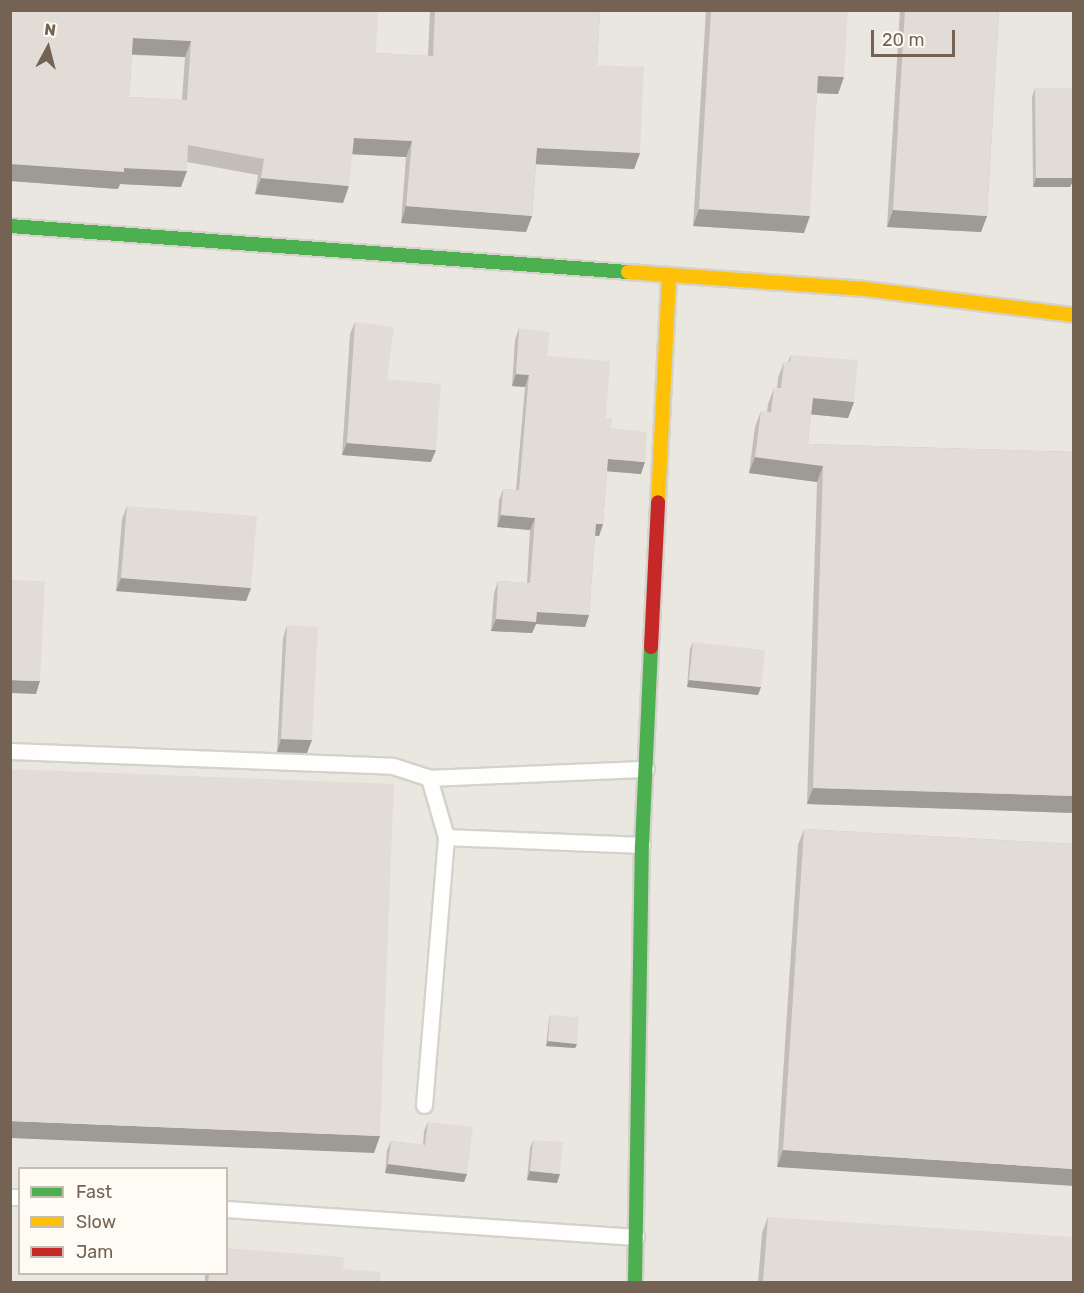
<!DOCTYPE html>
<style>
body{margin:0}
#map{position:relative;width:1084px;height:1293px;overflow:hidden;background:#f8f6f0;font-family:Rubik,sans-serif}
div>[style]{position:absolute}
.industrial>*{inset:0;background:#eae7e1}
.roads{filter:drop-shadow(2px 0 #d5d2cb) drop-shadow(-2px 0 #d5d2cb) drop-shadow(0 2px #d5d2cb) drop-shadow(0 -2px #d5d2cb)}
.lane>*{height:15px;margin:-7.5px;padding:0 7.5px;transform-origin:7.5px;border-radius:7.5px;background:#fefefd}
.fast>*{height:14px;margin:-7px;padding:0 7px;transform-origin:7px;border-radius:7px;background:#4caf50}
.slow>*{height:14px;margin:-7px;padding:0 7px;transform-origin:7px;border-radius:7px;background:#ffc107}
.jam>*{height:14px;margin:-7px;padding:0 7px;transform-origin:7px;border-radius:7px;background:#c62828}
.wall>*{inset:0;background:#c2bdb8}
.shaded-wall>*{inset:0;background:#9e9a96}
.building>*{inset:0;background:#e2dcd6}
span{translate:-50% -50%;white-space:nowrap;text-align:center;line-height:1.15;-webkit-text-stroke:4.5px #fefbf4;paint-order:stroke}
.frame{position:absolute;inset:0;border:12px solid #746352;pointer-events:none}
.legend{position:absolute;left:18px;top:1167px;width:210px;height:108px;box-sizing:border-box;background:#fefbf4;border:2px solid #c7beb3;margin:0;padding:8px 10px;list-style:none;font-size:18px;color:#746352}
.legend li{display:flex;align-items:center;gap:12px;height:30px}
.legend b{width:30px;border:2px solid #c7beb3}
.north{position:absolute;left:18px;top:18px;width:60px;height:60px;-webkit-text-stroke:4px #fefbf4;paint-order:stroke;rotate:7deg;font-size:16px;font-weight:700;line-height:24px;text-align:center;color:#746352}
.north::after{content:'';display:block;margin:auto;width:21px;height:27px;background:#746352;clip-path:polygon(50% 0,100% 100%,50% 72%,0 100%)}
.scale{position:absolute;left:871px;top:30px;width:84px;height:27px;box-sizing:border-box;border:3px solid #746352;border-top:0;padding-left:8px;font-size:18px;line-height:21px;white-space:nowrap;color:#746352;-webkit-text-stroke:4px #fefbf4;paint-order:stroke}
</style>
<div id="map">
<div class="industrial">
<div style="clip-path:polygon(evenodd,10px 11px,1073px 11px,1073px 1282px,11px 1282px,10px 11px,20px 1168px,226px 1168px,226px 1274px,20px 1274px,20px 1168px)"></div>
</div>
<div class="roads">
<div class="lane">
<div style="left:10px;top:751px;width:383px;rotate:2.2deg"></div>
<div style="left:393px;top:766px;width:38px;rotate:18deg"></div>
<div style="left:429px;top:778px;width:61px;rotate:73.9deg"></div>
<div style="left:446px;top:837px;width:196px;rotate:2.3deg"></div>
<div style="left:429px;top:778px;width:217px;rotate:-2.4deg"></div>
<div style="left:424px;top:1105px;width:269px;rotate:-85.3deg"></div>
<div style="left:10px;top:1197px;width:10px"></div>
<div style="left:226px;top:1209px;width:411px;rotate:3.9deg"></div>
</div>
<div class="fast">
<div style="left:10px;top:226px;width:620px;rotate:4.26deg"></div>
<div style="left:635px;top:1282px;width:437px;rotate:-89.1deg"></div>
<div style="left:642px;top:845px;width:198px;rotate:-87.4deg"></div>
</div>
<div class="slow">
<div style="left:628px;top:272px;width:238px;rotate:4.1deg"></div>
<div style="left:865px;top:289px;width:211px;rotate:7.1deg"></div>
<div style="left:658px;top:502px;width:224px;rotate:-87.2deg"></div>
</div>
<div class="jam">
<div style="left:651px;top:647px;width:145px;rotate:-87.2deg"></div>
</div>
</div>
<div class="wall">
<div style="clip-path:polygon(evenodd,10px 10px,376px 53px,428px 56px,430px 10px,600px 10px,597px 65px,640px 153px,634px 169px,536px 164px,532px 216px,526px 232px,401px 223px,406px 157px,352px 154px,343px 203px,255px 194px,258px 175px,187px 162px,181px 187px,120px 184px,118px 189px,10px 181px,10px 10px,132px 55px,185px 57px,182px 100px,129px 97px,132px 55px)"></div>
<div style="clip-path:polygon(706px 10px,848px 10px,838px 94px,817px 93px,804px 233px,693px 226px)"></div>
<div style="clip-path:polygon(900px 10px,999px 10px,987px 216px,981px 232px,887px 227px)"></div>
<div style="clip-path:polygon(1035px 88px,1074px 88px,1074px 179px,1070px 187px,1033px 187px,1032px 97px)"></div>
<div style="clip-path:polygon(355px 322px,387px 379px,431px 462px,342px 455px,350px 334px)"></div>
<div style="clip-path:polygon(519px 328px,606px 418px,611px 428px,641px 474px,607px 471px,603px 524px,599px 536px,595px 536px,589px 615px,585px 627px,536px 624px,532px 633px,491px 631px,494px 593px,498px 581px,527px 583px,530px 530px,497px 527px,499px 500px,503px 489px,516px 490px,525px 387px,512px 386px,515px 340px)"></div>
<div style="clip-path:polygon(791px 355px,854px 402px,848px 418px,811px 414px,808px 444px,1074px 452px,1074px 813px,807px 804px,817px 482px,749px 473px,755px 427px,761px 411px,767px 412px,768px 404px,774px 388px,777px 388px,778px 378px,784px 362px,788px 362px)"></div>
<div style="clip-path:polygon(127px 506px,251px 588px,246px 601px,116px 591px,122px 519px)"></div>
<div style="clip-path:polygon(287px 625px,307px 753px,277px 752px,283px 638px)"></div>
<div style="clip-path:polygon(693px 642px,758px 695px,687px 687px,690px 649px)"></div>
<div style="clip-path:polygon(804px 829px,1074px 844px,777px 1167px,798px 845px)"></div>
<div style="clip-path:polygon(550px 1015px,577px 1044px,575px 1048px,546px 1046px,549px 1019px)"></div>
<div style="clip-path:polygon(428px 1122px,467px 1174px,464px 1182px,385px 1173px,387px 1150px,391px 1141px,423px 1145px,424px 1131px)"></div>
<div style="clip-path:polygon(533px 1140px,557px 1183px,527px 1180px,530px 1148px)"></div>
<div style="clip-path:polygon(768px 1217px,1074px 1282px,758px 1282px,762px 1233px)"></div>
<div style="clip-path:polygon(343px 1269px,380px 1282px,205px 1282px,205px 1274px)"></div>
</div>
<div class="shaded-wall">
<div style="clip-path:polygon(133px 38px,191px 41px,185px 57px,127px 54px)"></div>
<div style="clip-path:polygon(818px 76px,844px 77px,838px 94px,812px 93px)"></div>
<div style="clip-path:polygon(354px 138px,412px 141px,406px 157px,348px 154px)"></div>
<div style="clip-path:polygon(537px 148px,640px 153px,634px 169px,531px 164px)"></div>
<div style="clip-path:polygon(10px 164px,124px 168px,187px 171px,181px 187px,120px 184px,118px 189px,10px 181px)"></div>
<div style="clip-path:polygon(261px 178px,349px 186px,343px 203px,255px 194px)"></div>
<div style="clip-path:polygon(1036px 178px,1074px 178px,1070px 187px,1033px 187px)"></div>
<div style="clip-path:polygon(406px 206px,532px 216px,526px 232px,401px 223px)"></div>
<div style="clip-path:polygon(699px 209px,810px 216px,804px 233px,693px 226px)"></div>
<div style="clip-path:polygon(893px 210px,987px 216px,981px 232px,887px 227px)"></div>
<div style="clip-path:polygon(516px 374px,529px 375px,525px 387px,512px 386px)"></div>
<div style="clip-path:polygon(813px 398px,854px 402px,848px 418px,807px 414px)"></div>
<div style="clip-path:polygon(347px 443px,436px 450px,431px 462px,342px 455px)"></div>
<div style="clip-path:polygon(755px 457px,823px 466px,817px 482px,749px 473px)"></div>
<div style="clip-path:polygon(608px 459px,645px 462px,641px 474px,604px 471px)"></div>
<div style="clip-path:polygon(501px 515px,535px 518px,530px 530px,497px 527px)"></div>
<div style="clip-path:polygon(596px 524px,603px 524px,599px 536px,591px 535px)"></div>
<div style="clip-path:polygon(121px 578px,251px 588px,246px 601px,116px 591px)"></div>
<div style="clip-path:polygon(537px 612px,589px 615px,585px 627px,536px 624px,532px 633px,491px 631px,496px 619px)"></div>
<div style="clip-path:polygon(10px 680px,40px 681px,36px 694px,10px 693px)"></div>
<div style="clip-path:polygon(689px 680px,761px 687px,758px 695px,687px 687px)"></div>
<div style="clip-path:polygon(281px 739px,312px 740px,307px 753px,277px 752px)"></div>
<div style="clip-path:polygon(813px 788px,1074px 796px,1074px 813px,807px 804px)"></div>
<div style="clip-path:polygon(548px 1041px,577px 1044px,575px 1048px,546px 1046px)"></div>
<div style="clip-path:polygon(10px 1121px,380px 1136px,374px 1153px,10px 1138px)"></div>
<div style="clip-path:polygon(783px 1150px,1074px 1169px,1074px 1186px,777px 1167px)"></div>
<div style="clip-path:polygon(388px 1164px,467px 1174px,464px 1182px,385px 1173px)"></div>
<div style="clip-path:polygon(530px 1171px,560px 1174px,557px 1183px,527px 1180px)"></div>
</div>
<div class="building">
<div style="clip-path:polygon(evenodd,10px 10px,378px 10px,376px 53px,433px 56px,435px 10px,600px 10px,597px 65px,644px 67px,640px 153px,537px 148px,532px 216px,406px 206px,412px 141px,354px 138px,349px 186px,261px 178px,264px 159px,188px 145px,187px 171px,124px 168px,124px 172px,10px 164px,10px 10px,133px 38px,191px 41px,187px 100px,129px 97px,133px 38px)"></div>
<div style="clip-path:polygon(711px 10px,848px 10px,844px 77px,818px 76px,810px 216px,699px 209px)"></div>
<div style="clip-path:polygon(905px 10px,999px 10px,987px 216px,893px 210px)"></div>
<div style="clip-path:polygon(1035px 88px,1074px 88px,1074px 178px,1036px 178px)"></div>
<div style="clip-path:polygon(355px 322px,394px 327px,387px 379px,441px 384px,436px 450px,347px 443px)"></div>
<div style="clip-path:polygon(519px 328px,550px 332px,547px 356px,610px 361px,606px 418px,612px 418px,611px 428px,647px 432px,645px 462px,608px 459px,603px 524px,596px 524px,589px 615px,537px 612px,536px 622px,496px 619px,498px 581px,530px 583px,535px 518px,501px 515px,503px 489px,519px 490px,529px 375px,516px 374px)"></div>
<div style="clip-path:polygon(791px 355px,858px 360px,854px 402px,813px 398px,808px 444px,1074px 452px,1074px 796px,813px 788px,823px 466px,755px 457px,761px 411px,771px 412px,774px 388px,781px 388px,784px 362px,790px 362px)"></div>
<div style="clip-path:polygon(127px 506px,257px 516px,251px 588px,121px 578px)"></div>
<div style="clip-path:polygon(10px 580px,45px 581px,40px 681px,10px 680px)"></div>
<div style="clip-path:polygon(287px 625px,318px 627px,312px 740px,281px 739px)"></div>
<div style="clip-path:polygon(693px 642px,765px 650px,761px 687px,689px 680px)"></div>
<div style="clip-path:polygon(10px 769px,394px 784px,380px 1136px,10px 1121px)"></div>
<div style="clip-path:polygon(804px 829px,1074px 844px,1074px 1169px,783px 1150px)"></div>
<div style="clip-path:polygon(550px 1015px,579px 1017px,577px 1044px,548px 1041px)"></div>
<div style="clip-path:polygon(428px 1122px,473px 1127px,467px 1174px,388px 1164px,391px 1141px,425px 1145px)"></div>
<div style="clip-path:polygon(533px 1140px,563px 1142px,560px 1174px,530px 1171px)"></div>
<div style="clip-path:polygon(768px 1217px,1074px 1237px,1074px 1282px,763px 1282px)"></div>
<div style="clip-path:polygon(226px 1248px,344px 1257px,343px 1269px,381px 1272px,380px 1282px,208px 1282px,209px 1274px,226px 1274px)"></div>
</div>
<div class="frame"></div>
<ul class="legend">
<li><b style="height:8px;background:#4caf50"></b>Fast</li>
<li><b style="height:8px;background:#ffc107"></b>Slow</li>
<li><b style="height:8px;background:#c62828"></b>Jam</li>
</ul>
<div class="north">N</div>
<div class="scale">20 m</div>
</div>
